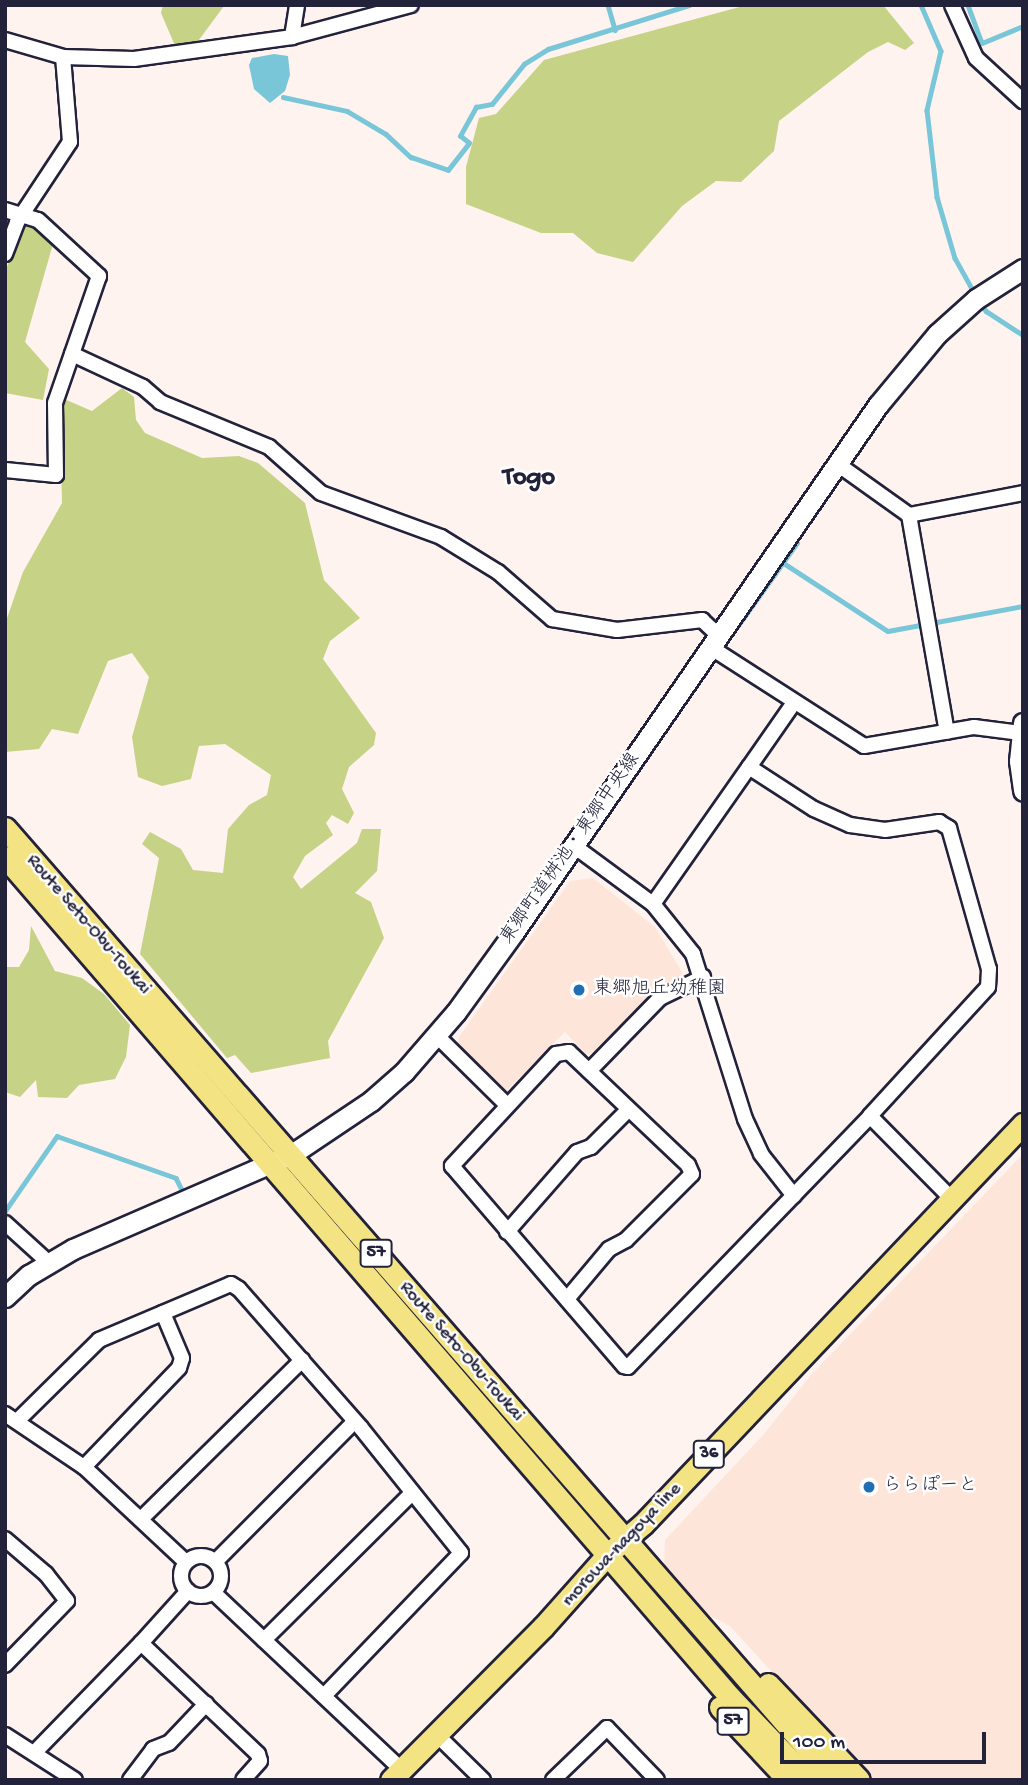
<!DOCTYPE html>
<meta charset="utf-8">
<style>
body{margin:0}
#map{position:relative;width:1028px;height:1785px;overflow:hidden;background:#fef3ee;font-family:"Gochi Hand","Klee One",sans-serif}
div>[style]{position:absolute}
.built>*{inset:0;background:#fde5da}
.green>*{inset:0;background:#c6d285}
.water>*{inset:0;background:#7ac6d9}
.stream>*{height:4.5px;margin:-2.25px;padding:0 2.25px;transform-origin:2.25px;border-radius:2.25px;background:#7ac6d9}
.roads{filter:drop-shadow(2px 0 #22223b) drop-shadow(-2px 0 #22223b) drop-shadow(0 2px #22223b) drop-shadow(0 -2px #22223b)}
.street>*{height:14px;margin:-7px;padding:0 7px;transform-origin:7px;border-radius:7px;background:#fff}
.street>.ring{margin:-7px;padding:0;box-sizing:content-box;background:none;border:14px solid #fff;border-radius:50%}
.secondary>*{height:19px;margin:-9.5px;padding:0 9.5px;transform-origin:9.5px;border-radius:9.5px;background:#fff}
.primary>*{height:21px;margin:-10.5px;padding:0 10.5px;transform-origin:10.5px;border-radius:10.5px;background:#f4e382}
.dots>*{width:19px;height:19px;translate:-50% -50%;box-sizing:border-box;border:4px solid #fff;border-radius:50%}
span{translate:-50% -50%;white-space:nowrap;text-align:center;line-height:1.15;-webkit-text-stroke:5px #fff;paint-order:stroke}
.shield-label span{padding:2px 5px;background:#fff;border:2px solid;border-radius:5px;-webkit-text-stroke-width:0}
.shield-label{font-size:18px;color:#22223b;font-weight:700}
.street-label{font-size:19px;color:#22223b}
.poi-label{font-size:19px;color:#22223b}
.left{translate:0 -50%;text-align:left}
.district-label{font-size:26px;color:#22223b;font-weight:700}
.frame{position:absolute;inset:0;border:7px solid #22223b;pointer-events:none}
.scale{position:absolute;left:780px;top:1732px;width:206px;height:32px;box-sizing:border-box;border:4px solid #22223b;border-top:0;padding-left:9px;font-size:21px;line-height:24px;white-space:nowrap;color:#22223b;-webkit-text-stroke:5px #fff;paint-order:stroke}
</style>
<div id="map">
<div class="built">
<div style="clip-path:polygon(593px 878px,655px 927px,682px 972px,679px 983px,651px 997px,597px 1053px,586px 1054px,565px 1032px,505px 1092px,458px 1046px,459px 1037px,570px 881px)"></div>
<div style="clip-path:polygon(1023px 1154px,1023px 1780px,871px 1780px,730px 1626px,702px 1612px,664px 1568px,665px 1540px,764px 1434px,811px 1375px)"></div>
</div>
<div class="green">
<div style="clip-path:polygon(163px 5px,224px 5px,224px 6px,193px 48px,176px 48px,161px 13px)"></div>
<div style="clip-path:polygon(747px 5px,883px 5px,914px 43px,905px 50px,888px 42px,868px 52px,779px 121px,774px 151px,741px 182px,716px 181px,682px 206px,633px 262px,597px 253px,573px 233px,541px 233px,466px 204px,466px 167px,479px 118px,496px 114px,544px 60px)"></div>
<div style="clip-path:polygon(23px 226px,36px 229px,53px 244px,25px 342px,49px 369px,43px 400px,5px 393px,5px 272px)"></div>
<div style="clip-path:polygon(122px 388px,134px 397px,136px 420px,145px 433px,202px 458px,239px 456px,258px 463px,305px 503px,324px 580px,360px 618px,330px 641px,323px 659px,376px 733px,374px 745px,349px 767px,342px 789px,354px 813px,348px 824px,332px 815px,326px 823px,333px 835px,305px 856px,293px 877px,301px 889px,357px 843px,362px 829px,381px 829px,377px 871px,355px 893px,371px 902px,384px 938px,328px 1041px,330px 1058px,251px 1073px,235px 1055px,227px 1058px,140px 954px,159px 858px,142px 844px,150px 832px,181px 849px,193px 870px,223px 873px,228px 829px,249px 805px,267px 795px,271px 775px,225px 744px,199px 746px,191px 779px,162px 786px,138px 777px,132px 737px,149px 677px,132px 653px,108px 661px,78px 734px,52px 729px,39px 749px,5px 752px,5px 624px,23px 572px,62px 503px,60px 417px,64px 399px,92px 411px)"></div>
<div style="clip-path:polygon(31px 926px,55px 971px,82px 978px,104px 994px,130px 1025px,126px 1057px,115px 1079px,79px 1085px,67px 1098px,38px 1097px,36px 1080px,20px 1097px,5px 1092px,5px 967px,19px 967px,29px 950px)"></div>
</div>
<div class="water">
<div style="clip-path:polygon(274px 54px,288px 56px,290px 75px,285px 91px,270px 103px,254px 89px,249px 65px,252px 58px)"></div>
</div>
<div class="stream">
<div style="left:608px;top:5px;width:26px;rotate:74deg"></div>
<div style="left:921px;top:5px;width:50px;rotate:66.5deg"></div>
<div style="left:941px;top:51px;width:61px;rotate:103.3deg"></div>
<div style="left:927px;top:110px;width:88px;rotate:83.4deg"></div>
<div style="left:937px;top:197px;width:64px;rotate:73.6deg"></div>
<div style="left:955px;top:258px;width:41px;rotate:60.9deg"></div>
<div style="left:968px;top:5px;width:40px;rotate:69.8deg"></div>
<div style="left:982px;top:43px;width:44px;rotate:-22.5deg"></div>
<div style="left:283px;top:97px;width:66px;rotate:12.3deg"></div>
<div style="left:347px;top:111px;width:45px;rotate:30.5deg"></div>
<div style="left:386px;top:134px;width:34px;rotate:43deg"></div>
<div style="left:411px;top:157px;width:39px;rotate:19deg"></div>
<div style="left:448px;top:170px;width:34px;rotate:-52deg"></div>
<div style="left:469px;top:143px;width:11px;rotate:-142deg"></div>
<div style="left:460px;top:136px;width:33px;rotate:-61deg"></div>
<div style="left:476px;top:107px;width:16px;rotate:-11deg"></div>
<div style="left:492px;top:104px;width:51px;rotate:-51.3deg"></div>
<div style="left:524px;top:64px;width:28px;rotate:-32deg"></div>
<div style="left:548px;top:49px;width:148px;rotate:-17.3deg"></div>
<div style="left:980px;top:302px;width:11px;rotate:56deg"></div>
<div style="left:986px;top:311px;width:44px;rotate:33deg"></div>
<div style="left:782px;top:562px;width:126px;rotate:33.1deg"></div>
<div style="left:888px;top:631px;width:137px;rotate:-10.5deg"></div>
<div style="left:737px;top:627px;width:103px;rotate:-54.5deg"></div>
<div style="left:5px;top:1211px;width:91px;rotate:-55.3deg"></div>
<div style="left:57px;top:1136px;width:126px;rotate:19.4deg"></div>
<div style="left:176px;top:1178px;width:16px;rotate:63deg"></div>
</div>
<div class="roads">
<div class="street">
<div style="left:952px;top:5px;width:58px;rotate:65.6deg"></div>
<div style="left:976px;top:58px;width:64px;rotate:42.5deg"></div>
<div style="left:292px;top:37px;width:32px;rotate:-81deg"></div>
<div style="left:5px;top:40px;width:60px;rotate:16.3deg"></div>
<div style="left:63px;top:57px;width:71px;rotate:1.6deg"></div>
<div style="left:134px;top:59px;width:160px;rotate:-7.9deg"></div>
<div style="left:292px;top:37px;width:123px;rotate:-15.1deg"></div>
<div style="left:5px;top:210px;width:34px;rotate:17deg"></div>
<div style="left:38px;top:220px;width:83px;rotate:42.6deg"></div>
<div style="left:99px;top:276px;width:134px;rotate:109.1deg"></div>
<div style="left:55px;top:403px;width:72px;rotate:89.2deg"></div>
<div style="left:56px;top:475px;width:51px;rotate:-174.4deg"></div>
<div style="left:5px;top:254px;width:34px;rotate:-69deg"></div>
<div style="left:17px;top:222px;width:96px;rotate:-56.5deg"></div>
<div style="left:70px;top:142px;width:85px;rotate:-94.7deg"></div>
<div style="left:72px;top:354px;width:78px;rotate:24.9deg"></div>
<div style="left:143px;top:387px;width:23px;rotate:41deg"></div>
<div style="left:160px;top:402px;width:118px;rotate:22.4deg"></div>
<div style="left:269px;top:447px;width:69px;rotate:41.5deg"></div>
<div style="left:321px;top:493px;width:128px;rotate:20.1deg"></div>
<div style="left:441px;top:537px;width:67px;rotate:31.6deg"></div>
<div style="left:498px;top:572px;width:72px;rotate:41deg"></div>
<div style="left:552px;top:619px;width:66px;rotate:9.6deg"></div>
<div style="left:617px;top:630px;width:86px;rotate:-6.7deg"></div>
<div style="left:702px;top:620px;width:21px;rotate:43deg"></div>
<div style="left:836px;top:463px;width:90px;rotate:35.5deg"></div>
<div style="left:909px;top:515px;width:116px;rotate:-10.9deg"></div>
<div style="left:909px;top:515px;width:220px;rotate:80.1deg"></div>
<div style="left:710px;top:647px;width:183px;rotate:32.7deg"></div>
<div style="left:864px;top:746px;width:112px;rotate:-9.8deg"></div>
<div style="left:974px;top:727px;width:47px;rotate:7.3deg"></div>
<div style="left:793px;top:704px;width:77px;rotate:124.9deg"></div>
<div style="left:749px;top:767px;width:77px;rotate:32.9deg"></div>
<div style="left:814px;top:809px;width:39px;rotate:24deg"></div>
<div style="left:850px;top:825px;width:35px;rotate:8deg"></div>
<div style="left:885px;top:830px;width:55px;rotate:-8.4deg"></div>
<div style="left:939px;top:822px;width:12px;rotate:31deg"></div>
<div style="left:949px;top:828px;width:147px;rotate:74.2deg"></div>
<div style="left:989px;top:969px;width:18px;rotate:93deg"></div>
<div style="left:988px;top:987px;width:175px;rotate:132.5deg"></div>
<div style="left:870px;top:1116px;width:115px;rotate:45.4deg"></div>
<div style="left:749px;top:767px;width:167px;rotate:125deg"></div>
<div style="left:653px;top:904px;width:64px;rotate:51.3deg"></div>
<div style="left:693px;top:954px;width:173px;rotate:72.5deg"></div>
<div style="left:745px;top:1119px;width:38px;rotate:65deg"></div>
<div style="left:761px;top:1154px;width:53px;rotate:51.8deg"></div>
<div style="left:574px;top:846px;width:98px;rotate:36.3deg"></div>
<div style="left:436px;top:1035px;width:98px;rotate:44.6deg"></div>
<div style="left:589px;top:1071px;width:102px;rotate:-45.8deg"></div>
<div style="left:660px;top:998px;width:48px;rotate:-26deg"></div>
<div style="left:5px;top:1223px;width:58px;rotate:42.2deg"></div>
<div style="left:507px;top:1232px;width:106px;rotate:-48.8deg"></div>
<div style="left:577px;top:1152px;width:15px;rotate:-20deg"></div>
<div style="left:591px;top:1147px;width:52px;rotate:-45deg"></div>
<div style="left:567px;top:1299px;width:65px;rotate:-50deg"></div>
<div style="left:609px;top:1249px;width:19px;rotate:-28deg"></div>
<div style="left:626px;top:1240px;width:93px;rotate:-45deg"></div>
<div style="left:692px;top:1174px;width:10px;rotate:-114deg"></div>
<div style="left:688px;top:1165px;width:164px;rotate:-136.5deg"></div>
<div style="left:569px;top:1052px;width:13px;rotate:171deg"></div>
<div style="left:556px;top:1054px;width:153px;rotate:132.9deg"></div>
<div style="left:452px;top:1166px;width:264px;rotate:49.3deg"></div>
<div style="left:624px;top:1366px;width:4px;rotate:14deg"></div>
<div style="left:628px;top:1367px;width:349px;rotate:-46deg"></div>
<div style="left:5px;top:1414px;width:95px;rotate:33.9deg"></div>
<div style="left:84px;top:1467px;width:139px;rotate:43deg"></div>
<div style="left:17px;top:1421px;width:115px;rotate:-44.6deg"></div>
<div style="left:99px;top:1340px;width:143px;rotate:-23deg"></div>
<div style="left:231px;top:1284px;width:9px;rotate:32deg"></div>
<div style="left:239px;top:1289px;width:185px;rotate:48.7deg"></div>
<div style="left:361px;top:1428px;width:160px;rotate:51.3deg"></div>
<div style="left:461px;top:1553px;width:198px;rotate:133.8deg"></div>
<div style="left:84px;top:1467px;width:137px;rotate:-46.2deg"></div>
<div style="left:179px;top:1368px;width:10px;rotate:-73deg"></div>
<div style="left:182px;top:1358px;width:49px;rotate:-112.9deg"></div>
<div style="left:142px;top:1518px;width:225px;rotate:-44.6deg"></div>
<div style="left:5px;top:1539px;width:54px;rotate:40.5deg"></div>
<div style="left:46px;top:1574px;width:34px;rotate:52deg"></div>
<div style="left:67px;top:1601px;width:89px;rotate:134.1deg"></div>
<div class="ring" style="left:181px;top:1556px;width:26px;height:26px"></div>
<div style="left:216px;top:1561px;width:196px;rotate:-45.2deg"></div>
<div style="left:188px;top:1591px;width:70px;rotate:132.1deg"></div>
<div style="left:141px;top:1643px;width:161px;rotate:43.5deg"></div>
<div style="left:258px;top:1754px;width:7px;rotate:74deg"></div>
<div style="left:260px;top:1761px;width:25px;rotate:132deg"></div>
<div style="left:213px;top:1592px;width:258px;rotate:43.3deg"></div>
<div style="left:264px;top:1640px;width:209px;rotate:-44.8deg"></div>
<div style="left:436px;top:1734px;width:66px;rotate:44.4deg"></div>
<div style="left:5px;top:1735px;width:83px;rotate:32.7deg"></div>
<div style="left:36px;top:1751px;width:151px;rotate:-45.8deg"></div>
<div style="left:130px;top:1780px;width:39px;rotate:-53deg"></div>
<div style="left:153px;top:1749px;width:17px;rotate:-21deg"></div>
<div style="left:169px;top:1743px;width:54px;rotate:-46.5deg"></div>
<div style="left:553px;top:1780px;width:75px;rotate:-43.9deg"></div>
<div style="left:607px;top:1728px;width:72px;rotate:46.1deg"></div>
</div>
<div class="secondary">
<div style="left:1023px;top:723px;width:38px;rotate:96deg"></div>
<div style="left:1019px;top:761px;width:30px;rotate:82deg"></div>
<div style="left:5px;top:1297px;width:33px;rotate:-43deg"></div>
<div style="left:29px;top:1275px;width:51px;rotate:-30.6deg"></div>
<div style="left:73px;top:1249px;width:239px;rotate:-23.5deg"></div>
<div style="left:292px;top:1154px;width:95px;rotate:-33.9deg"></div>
<div style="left:371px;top:1101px;width:44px;rotate:-41.3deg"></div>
<div style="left:404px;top:1072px;width:79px;rotate:-49.1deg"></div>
<div style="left:456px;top:1012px;width:99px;rotate:-54.1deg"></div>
<div style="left:514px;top:932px;width:640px;rotate:-55.37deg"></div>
<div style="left:878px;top:405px;width:92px;rotate:-50.3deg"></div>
<div style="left:937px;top:334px;width:52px;rotate:-41.9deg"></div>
<div style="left:976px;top:299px;width:56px;rotate:-32.6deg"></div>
</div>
<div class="primary">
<div style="left:5px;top:828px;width:1263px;rotate:48.92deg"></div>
<div style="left:5px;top:857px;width:1110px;rotate:49.2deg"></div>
<div style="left:730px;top:1697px;width:115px;rotate:46.4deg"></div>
<div style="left:768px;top:1684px;width:132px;rotate:46.5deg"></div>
<div style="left:720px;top:1707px;width:100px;rotate:47deg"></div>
<div style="left:391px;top:1780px;width:216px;rotate:-45.2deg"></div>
<div style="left:543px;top:1627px;width:99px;rotate:-48.3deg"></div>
<div style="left:609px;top:1553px;width:45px;rotate:-40.5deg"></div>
<div style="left:643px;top:1524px;width:552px;rotate:-46.47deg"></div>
</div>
</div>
<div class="dots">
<div style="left:579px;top:990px;background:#1f6fb2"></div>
<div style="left:869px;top:1487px;background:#1f6fb2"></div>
</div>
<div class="shield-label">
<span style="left:376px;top:1253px">57</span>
<span style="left:709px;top:1454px">36</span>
<span style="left:733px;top:1721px">57</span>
</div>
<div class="street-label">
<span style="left:571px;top:849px;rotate:-55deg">東郷町道桝池・東郷中央線</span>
<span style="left:88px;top:925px;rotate:49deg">Route Seto-Obu-Toukai</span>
<span style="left:461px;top:1352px;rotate:49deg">Route Seto-Obu-Toukai</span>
<span style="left:622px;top:1545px;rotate:-46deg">morowa-nagoya line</span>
</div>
<div class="poi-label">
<span class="left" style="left:593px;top:990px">東郷旭丘幼稚園</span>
<span class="left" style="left:883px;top:1487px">ららぽーと</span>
</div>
<div class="district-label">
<span style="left:529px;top:479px">Togo</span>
</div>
<div class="frame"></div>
<div class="scale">100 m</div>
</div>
